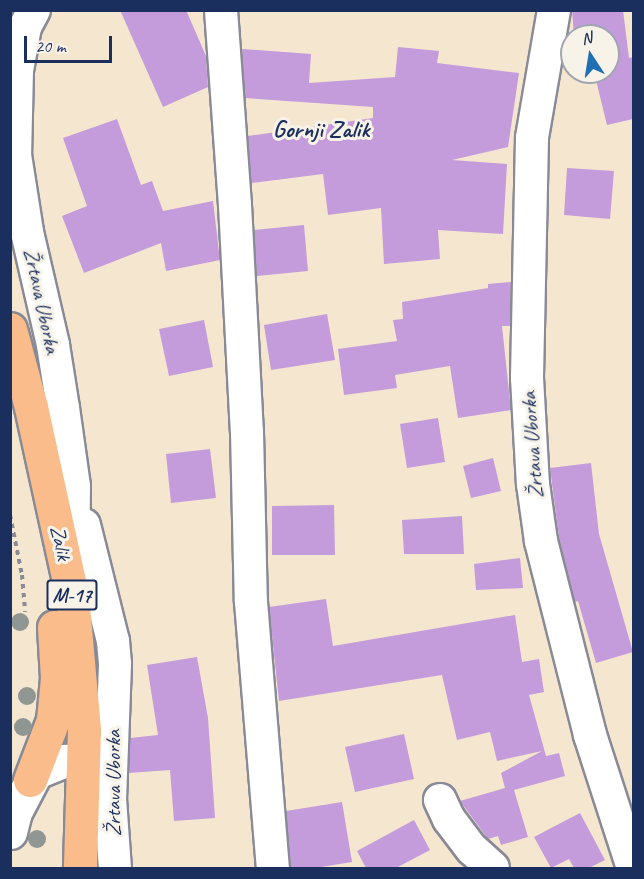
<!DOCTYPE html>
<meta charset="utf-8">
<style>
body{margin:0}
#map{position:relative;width:644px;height:879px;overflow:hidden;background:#f5e6cf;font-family:Caveat,sans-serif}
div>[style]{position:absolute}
.building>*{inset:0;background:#c49cdb}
.path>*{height:4px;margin-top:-2px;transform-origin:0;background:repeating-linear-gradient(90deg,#888a96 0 4.5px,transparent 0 9px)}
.roads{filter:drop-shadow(2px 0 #888a96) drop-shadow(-2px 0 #888a96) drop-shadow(0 2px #888a96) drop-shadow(0 -2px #888a96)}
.minor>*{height:32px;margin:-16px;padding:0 16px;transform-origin:16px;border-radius:16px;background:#fff}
.tertiary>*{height:33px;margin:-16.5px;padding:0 16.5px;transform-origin:16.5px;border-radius:16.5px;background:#fff}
.primary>*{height:33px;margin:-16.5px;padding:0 16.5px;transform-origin:16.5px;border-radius:16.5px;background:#f9bc8a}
.trees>*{width:18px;height:18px;margin:-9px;border-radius:50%;background:#909692}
span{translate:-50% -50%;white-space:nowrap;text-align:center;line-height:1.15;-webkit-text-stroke:6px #f7f3e8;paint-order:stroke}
.shield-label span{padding:2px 4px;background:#f7f3e8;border:2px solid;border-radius:4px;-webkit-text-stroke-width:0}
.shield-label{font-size:20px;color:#1b2f5e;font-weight:700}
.street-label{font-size:21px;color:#1b2f5e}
.quarter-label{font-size:24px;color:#1b2f5e;font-weight:700}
.frame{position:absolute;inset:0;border:12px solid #1b2f5e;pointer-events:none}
.north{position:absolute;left:560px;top:24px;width:60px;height:60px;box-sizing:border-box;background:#f7f3e8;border:2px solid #9fa5b1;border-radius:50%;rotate:348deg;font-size:16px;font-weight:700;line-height:24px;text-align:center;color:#1b2f5e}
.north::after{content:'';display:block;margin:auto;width:21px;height:27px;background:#1f6fb2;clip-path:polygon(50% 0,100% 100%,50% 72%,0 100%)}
.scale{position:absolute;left:24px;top:36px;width:88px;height:27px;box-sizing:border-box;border:3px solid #1b2f5e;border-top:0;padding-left:8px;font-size:18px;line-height:21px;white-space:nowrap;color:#1b2f5e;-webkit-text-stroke:4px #f7f3e8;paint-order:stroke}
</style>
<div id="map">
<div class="building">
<div style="clip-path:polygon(120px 10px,186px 10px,206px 56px,208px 87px,163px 107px)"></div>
<div style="clip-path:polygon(572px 10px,623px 10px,629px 58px,633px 57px,633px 119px,607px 125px,594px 72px,608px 72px,608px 36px,574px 36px)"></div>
<div style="clip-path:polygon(398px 47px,439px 51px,437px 63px,519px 73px,508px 147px,452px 160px,507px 164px,503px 234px,438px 230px,440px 259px,384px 264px,381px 208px,328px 215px,323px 174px,251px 183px,248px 136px,373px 118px,373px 107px,245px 98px,242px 49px,311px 54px,309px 83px,395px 77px)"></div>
<div style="clip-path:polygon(117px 119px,141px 185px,152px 181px,163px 211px,213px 201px,220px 260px,166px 271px,161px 243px,84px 273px,62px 216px,87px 206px,63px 138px)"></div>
<div style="clip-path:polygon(567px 168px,614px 171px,610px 219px,564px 215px)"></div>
<div style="clip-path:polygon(304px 225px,308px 271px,257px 276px,254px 230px)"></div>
<div style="clip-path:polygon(511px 282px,510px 326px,502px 326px,511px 410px,458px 418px,450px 366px,395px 375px,397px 388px,344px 395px,338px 349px,397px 341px,393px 320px,403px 319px,402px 302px,488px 288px,488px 284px)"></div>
<div style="clip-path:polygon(327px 314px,335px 360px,271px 370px,264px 325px)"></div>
<div style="clip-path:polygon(204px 320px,213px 367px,169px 376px,159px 329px)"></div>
<div style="clip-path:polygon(438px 418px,445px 462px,407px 468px,400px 424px)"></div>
<div style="clip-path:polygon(210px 449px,216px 498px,171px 503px,166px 454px)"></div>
<div style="clip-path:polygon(493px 458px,501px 491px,471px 498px,463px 466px)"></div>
<div style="clip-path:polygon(591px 463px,599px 534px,633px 652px,596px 663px,578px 601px,575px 602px,559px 538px,550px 468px)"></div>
<div style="clip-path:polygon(334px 505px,335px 555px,272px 555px,272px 506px)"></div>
<div style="clip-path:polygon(462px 516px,464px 554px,404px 554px,402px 520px)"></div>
<div style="clip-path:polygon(520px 558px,523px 588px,476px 590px,474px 564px)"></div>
<div style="clip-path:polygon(326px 599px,333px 646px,515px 615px,522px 662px,539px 659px,544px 692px,529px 695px,546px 756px,559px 753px,565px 776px,514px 790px,528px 837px,501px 845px,498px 836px,488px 839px,460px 801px,505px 788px,501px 773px,542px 751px,497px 761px,490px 732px,457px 740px,442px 675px,279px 701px,269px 607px)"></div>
<div style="clip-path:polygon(197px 657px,208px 718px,215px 818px,174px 821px,170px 770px,129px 773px,130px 738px,158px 735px,147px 665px)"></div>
<div style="clip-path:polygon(404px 734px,414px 779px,355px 792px,345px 747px)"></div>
<div style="clip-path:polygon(342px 802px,352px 862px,315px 868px,291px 868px,286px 811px)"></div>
<div style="clip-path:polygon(580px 813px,605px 860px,589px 868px,574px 868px,569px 859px,551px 868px,534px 837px)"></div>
<div style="clip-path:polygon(414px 820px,430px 850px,396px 868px,366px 868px,357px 851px)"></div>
</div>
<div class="path">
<div style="left:10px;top:515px;width:61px;rotate:78.7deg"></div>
<div style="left:22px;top:575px;width:37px;rotate:85deg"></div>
</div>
<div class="roads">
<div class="minor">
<div style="left:34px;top:10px;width:19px;rotate:118deg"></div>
<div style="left:25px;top:27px;width:44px;rotate:100.5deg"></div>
<div style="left:17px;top:70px;width:85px;rotate:91.3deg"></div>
<div style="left:15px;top:155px;width:78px;rotate:81.1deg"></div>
<div style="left:27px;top:232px;width:116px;rotate:77deg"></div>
<div style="left:53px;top:345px;width:64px;rotate:81deg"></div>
<div style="left:63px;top:408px;width:79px;rotate:82deg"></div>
<div style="left:74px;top:486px;width:78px;rotate:90.7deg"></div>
<div style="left:221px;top:10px;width:196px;rotate:85.9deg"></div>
<div style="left:235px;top:205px;width:227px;rotate:87deg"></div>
<div style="left:247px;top:432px;width:170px;rotate:88.7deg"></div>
<div style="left:251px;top:602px;width:267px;rotate:85.3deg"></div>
<div style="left:554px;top:10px;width:130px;rotate:99.8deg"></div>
<div style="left:532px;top:138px;width:240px;rotate:91.2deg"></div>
<div style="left:527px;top:378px;width:106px;rotate:86.8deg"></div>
<div style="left:533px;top:484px;width:58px;rotate:82deg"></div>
<div style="left:541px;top:541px;width:200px;rotate:75.8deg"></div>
<div style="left:590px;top:735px;width:140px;rotate:72.1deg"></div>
<div style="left:84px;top:525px;width:120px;rotate:76deg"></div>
<div style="left:113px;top:641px;width:23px;rotate:85deg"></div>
<div style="left:115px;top:664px;width:135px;rotate:92.1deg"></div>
<div style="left:110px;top:799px;width:69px;rotate:85.9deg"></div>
<div style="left:440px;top:800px;width:21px;rotate:65deg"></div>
<div style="left:449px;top:819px;width:38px;rotate:53deg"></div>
<div style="left:472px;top:849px;width:28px;rotate:42deg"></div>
</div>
<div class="tertiary">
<div style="left:10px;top:832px;width:21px;rotate:-76deg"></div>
<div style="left:15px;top:812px;width:45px;rotate:-62.3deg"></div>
<div style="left:36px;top:772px;width:29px;rotate:-22deg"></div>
<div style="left:63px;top:761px;width:21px;rotate:-3deg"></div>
</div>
<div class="primary">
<div style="left:10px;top:329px;width:81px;rotate:74.9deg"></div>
<div style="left:31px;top:407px;width:192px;rotate:77.7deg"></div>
<div style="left:72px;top:595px;width:136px;rotate:84.9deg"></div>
<div style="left:84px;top:730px;width:138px;rotate:91.7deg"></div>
<div style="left:30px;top:780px;width:64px;rotate:-69deg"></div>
<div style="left:53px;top:720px;width:42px;rotate:-84.6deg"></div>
<div style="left:57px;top:678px;width:51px;rotate:-93.4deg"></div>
</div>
</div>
<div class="trees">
<div style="left:20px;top:622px"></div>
<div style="left:27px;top:696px"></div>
<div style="left:23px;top:727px"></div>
<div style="left:37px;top:839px"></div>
</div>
<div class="shield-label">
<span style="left:72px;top:595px">M-17</span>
</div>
<div class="street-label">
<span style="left:42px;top:301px;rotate:78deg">Žrtava Uborka</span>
<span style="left:532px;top:445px;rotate:-94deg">Žrtava Uborka</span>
<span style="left:61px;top:543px;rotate:78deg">Zalik</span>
<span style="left:113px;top:783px;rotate:-90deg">Žrtava Uborka</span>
</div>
<div class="quarter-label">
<span style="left:321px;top:130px">Gornji Zalik</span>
</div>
<div class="frame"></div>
<div class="north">N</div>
<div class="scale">20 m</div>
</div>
